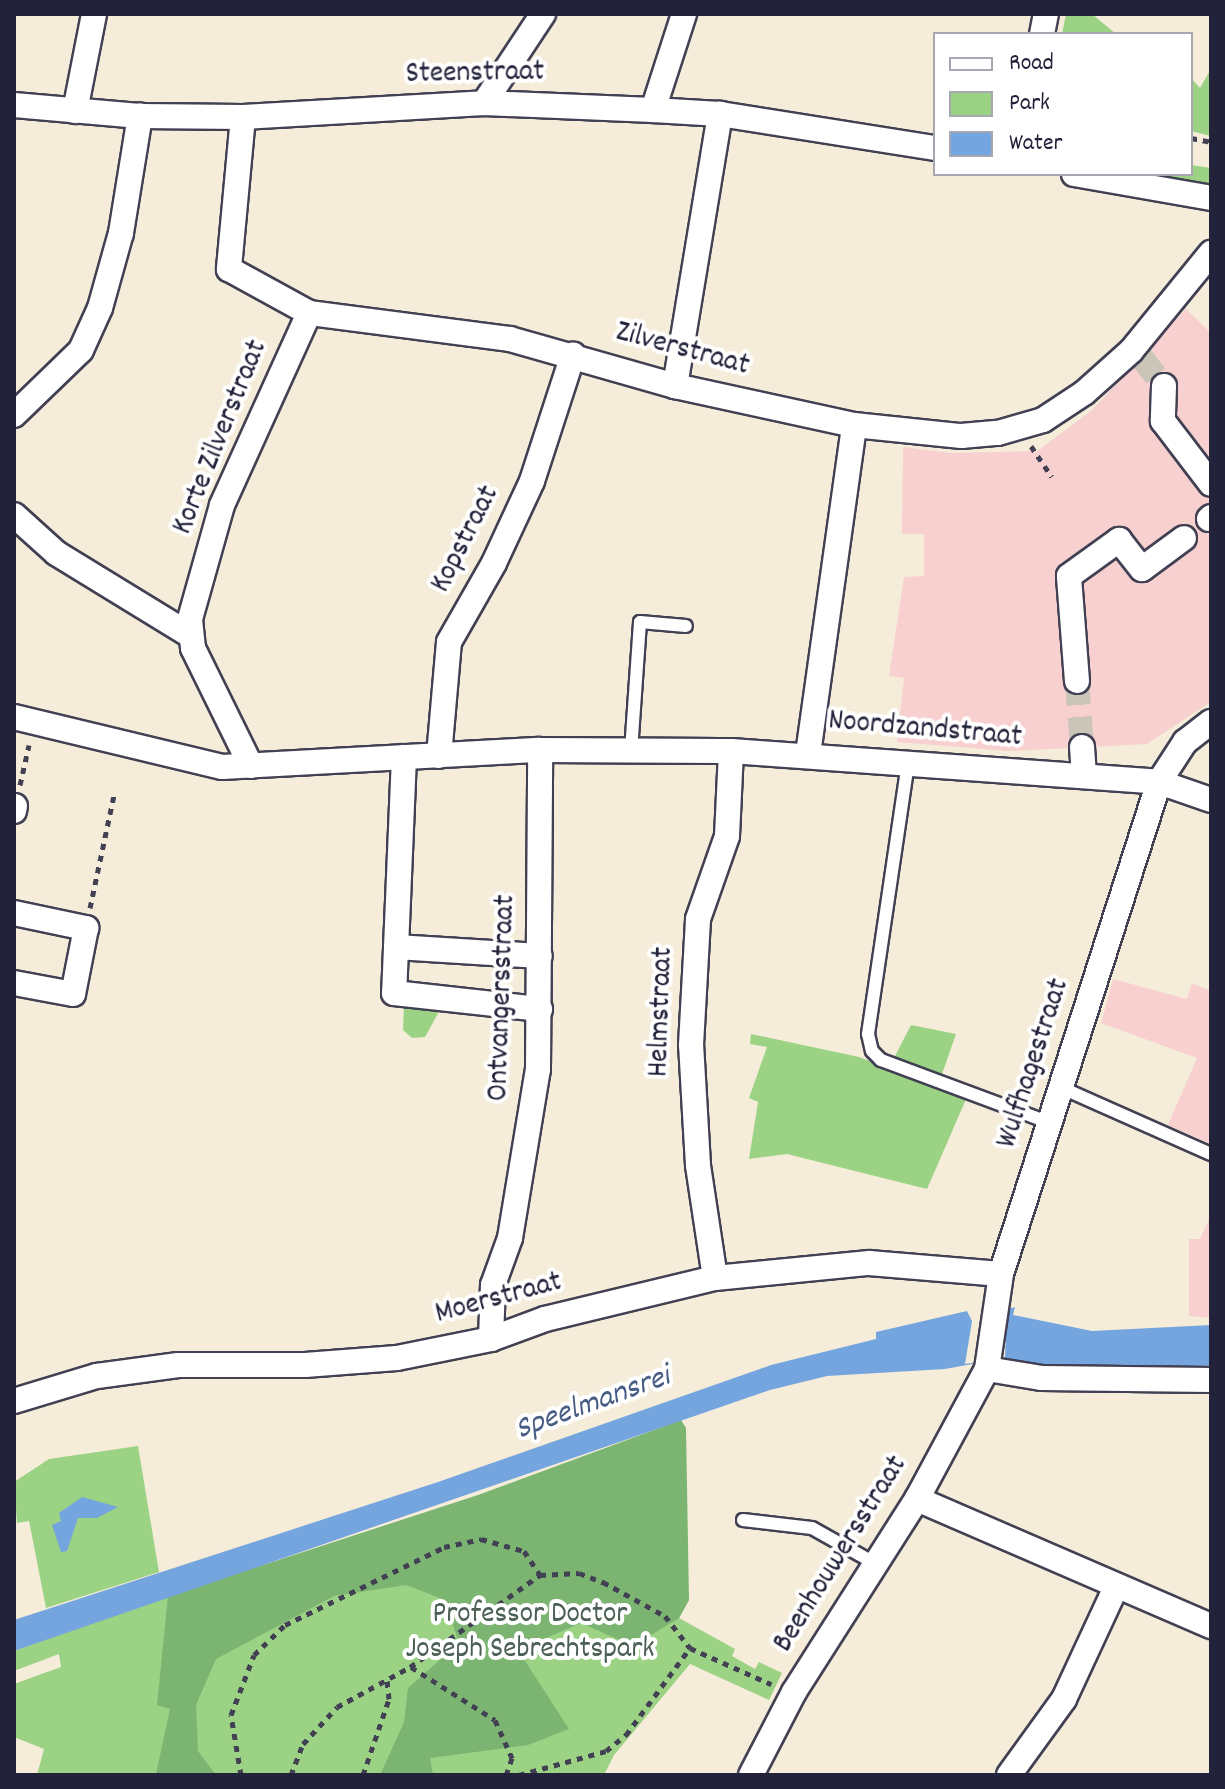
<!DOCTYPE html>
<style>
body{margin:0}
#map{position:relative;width:1225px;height:1789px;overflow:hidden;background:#f5edd9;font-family:Dekko,sans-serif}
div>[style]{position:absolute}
.built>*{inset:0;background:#f7d0cf}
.green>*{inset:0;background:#9bd284}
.forest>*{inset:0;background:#7cb472}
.water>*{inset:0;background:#74a5de}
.pier>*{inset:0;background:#f5edd9}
.street-tunnel>*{height:24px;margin-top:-12px;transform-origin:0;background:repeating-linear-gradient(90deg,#cbc4b9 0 24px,transparent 0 36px)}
.path>*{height:5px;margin-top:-2.5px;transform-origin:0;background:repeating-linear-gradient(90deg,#424053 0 6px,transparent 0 12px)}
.roads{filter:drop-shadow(2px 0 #424053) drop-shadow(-2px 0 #424053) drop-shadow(0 2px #424053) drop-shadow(0 -2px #424053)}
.lane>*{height:12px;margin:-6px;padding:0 6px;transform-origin:6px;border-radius:6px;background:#fff}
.street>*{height:24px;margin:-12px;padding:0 12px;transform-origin:12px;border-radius:12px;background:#fff}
span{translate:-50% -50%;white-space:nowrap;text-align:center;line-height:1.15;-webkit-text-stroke:8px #fff;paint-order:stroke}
.street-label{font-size:30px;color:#22223b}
.park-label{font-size:30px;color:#4c6055}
.water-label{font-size:32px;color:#475d84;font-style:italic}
.frame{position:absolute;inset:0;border:16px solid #22223b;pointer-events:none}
.legend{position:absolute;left:933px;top:32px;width:260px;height:144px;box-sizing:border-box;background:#fff;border:2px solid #a7a7b1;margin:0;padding:10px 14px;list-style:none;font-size:24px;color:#22223b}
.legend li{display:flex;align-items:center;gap:16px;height:40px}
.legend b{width:40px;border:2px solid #a7a7b1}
</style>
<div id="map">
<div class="built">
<div style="clip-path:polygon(1186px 309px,1211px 333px,1211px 702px,1147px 744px,1009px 751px,897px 742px,904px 678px,889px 676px,904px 577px,924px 576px,924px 534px,902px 534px,903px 447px,951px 453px,1037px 451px,1091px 411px)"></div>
<div style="clip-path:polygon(1113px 979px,1187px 999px,1192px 983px,1211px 991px,1211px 1144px,1168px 1125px,1197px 1058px,1101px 1023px)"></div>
<div style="clip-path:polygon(1211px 1215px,1211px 1318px,1189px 1316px,1189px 1239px,1200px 1239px)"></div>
</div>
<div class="green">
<div style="clip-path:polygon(1066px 14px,1092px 14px,1116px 34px,1062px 34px)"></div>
<div style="clip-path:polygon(1211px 69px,1211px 136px,1191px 131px,1191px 78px,1200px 88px)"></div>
<div style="clip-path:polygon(1191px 165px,1211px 168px,1211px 185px,1161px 176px,1191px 174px)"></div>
<div style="clip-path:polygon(404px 1004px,441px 1008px,425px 1037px,412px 1038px,403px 1030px)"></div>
<div style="clip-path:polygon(911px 1025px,956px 1034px,942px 1074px,894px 1058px)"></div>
<div style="clip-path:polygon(751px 1034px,859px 1057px,967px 1097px,927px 1189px,787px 1154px,749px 1159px,758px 1102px,749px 1098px,767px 1047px,750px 1044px)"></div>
<div style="clip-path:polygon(138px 1446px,159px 1572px,46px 1608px,29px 1521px,17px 1523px,14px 1482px,49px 1459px)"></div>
<div style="clip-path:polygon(552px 1475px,689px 1600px,679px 1618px,735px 1649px,732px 1656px,755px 1669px,759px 1662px,782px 1673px,769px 1700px,690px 1664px,614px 1755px,604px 1775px,37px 1775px,44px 1749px,14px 1737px,14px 1684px,61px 1667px,59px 1654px,14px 1671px,14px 1651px,168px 1596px,169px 1615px)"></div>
</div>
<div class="forest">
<div style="clip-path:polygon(681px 1420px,686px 1428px,689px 1600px,679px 1618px,633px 1646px,581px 1623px,518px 1650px,569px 1729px,528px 1745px,430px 1758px,433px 1775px,380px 1775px,404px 1722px,408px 1688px,459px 1643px,445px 1600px,406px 1585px,334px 1596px,216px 1659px,196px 1705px,198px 1751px,216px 1775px,156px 1774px,170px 1709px,157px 1705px,168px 1596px,478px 1495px)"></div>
</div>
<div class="water">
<div style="clip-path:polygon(1015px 1307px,1013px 1315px,1092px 1331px,1211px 1325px,1211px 1366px,1020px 1365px,1005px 1358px,945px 1369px,827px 1376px,770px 1390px,14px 1651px,14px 1620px,438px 1482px,771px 1365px,876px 1339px,876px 1332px,967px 1311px,972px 1320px)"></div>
<div style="clip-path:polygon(82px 1497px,118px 1507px,97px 1518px,78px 1518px,67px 1551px,61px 1552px,52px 1525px,61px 1521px,59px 1513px)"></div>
</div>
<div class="pier">
<div style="clip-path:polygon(1007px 1309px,1005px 1358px,965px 1364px,972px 1321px,967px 1311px,973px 1316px)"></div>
</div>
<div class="street-tunnel">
<div style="left:1141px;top:357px;width:37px;rotate:52deg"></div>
<div style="left:1077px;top:681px;width:66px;rotate:85.7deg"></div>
</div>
<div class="path">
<div style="left:1191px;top:138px;width:20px;rotate:11deg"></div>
<div style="left:1031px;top:446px;width:37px;rotate:56deg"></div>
<div style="left:20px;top:785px;width:41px;rotate:-77.3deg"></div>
<div style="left:90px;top:908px;width:116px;rotate:-78deg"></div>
<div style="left:411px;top:1667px;width:99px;rotate:32.2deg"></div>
<div style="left:495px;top:1720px;width:42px;rotate:65.9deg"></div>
<div style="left:512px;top:1758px;width:18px;rotate:109deg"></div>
<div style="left:241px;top:1775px;width:61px;rotate:-99.5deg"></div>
<div style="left:231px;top:1715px;width:64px;rotate:-69deg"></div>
<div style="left:254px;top:1655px;width:43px;rotate:-44.1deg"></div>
<div style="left:285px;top:1625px;width:177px;rotate:-26.1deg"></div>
<div style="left:444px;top:1547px;width:38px;rotate:-12deg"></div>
<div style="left:481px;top:1539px;width:45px;rotate:15.6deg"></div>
<div style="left:524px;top:1551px;width:29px;rotate:56deg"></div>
<div style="left:540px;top:1575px;width:39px;rotate:-3deg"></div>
<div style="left:579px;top:1573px;width:26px;rotate:21deg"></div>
<div style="left:603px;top:1582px;width:71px;rotate:28.7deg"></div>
<div style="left:665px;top:1616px;width:41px;rotate:52deg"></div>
<div style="left:690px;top:1648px;width:89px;rotate:24deg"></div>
<div style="left:291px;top:1775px;width:33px;rotate:-69deg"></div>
<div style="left:303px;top:1744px;width:50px;rotate:-47.4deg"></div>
<div style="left:337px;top:1707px;width:83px;rotate:-28.7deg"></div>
<div style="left:410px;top:1667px;width:159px;rotate:-35.3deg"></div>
<div style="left:363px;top:1775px;width:80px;rotate:-71.1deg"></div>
<div style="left:389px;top:1699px;width:19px;rotate:-96deg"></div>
<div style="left:519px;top:1775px;width:90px;rotate:-15.4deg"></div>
<div style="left:606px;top:1751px;width:26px;rotate:-39deg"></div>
<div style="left:626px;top:1735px;width:108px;rotate:-53.7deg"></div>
</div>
<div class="roads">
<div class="lane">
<div style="left:631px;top:751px;width:129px;rotate:-86deg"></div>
<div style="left:640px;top:622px;width:46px;rotate:5deg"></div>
<div style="left:908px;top:763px;width:274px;rotate:98.4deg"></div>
<div style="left:868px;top:1034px;width:17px;rotate:77deg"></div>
<div style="left:872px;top:1051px;width:13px;rotate:45deg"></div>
<div style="left:881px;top:1060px;width:180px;rotate:20.4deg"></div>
<div style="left:1062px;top:1088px;width:163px;rotate:23.9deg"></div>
<div style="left:743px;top:1520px;width:69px;rotate:6.6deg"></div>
<div style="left:812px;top:1528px;width:73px;rotate:29.4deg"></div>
</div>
<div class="street">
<div style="left:1042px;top:34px;width:20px;rotate:-79deg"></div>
<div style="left:484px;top:103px;width:107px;rotate:-56.5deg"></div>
<div style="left:14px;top:105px;width:126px;rotate:5deg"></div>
<div style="left:140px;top:116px;width:103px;rotate:0.6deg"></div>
<div style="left:243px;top:117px;width:241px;rotate:-3.3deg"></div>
<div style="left:484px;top:103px;width:169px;rotate:2.4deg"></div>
<div style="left:653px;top:110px;width:67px;rotate:3.4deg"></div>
<div style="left:720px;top:114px;width:218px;rotate:9deg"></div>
<div style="left:653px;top:110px;width:101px;rotate:-72.1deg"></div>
<div style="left:75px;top:111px;width:99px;rotate:-78.9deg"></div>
<div style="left:243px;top:117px;width:153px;rotate:95.3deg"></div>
<div style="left:229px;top:269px;width:91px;rotate:28.8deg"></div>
<div style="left:309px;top:313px;width:203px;rotate:7.4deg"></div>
<div style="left:510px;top:339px;width:172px;rotate:15.9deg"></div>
<div style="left:675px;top:386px;width:183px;rotate:12.3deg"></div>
<div style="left:854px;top:425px;width:108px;rotate:5.9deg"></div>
<div style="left:961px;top:436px;width:37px;rotate:-5deg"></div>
<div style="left:998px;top:433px;width:47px;rotate:-16.1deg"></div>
<div style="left:1043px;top:420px;width:49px;rotate:-33.4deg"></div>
<div style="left:1084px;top:393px;width:63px;rotate:-41.8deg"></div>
<div style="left:1131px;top:351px;width:127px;rotate:-50.8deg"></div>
<div style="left:1074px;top:174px;width:139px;rotate:9.9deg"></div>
<div style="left:675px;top:386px;width:276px;rotate:-80.6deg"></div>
<div style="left:1164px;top:386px;width:35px;rotate:92deg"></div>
<div style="left:1163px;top:421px;width:79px;rotate:52.7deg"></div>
<div style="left:14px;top:415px;width:93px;rotate:-44.1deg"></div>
<div style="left:81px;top:350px;width:46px;rotate:-65.7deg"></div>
<div style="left:100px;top:308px;width:78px;rotate:-74.4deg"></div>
<div style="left:121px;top:233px;width:119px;rotate:-80.8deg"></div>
<div style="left:14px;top:515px;width:57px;rotate:42.1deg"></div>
<div style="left:56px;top:553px;width:157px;rotate:31.5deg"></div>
<div style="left:1209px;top:519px;width:3px;rotate:-45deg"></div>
<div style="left:1077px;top:681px;width:105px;rotate:-94.4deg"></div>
<div style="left:1069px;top:576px;width:62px;rotate:-35.8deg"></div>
<div style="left:1119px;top:540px;width:37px;rotate:52deg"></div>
<div style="left:1142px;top:569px;width:52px;rotate:-36.4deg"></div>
<div style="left:14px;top:717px;width:214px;rotate:13.5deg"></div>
<div style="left:222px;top:767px;width:318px;rotate:-3.1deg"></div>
<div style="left:540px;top:750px;width:191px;rotate:0.3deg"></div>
<div style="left:731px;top:751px;width:429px;rotate:4.1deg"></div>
<div style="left:1159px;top:782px;width:55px;rotate:19.1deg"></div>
<div style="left:1082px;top:747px;width:28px;rotate:86deg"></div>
<div style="left:808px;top:754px;width:332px;rotate:-82deg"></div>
<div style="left:439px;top:756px;width:114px;rotate:-85deg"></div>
<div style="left:449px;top:642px;width:91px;rotate:-60.3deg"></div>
<div style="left:494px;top:563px;width:90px;rotate:-65.1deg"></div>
<div style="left:532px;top:481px;width:133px;rotate:-72deg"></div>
<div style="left:404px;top:757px;width:236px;rotate:92.4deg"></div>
<div style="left:394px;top:993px;width:147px;rotate:6.3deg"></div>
<div style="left:251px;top:766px;width:131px;rotate:-116.2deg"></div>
<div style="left:193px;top:648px;width:29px;rotate:-96deg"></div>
<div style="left:190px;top:619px;width:118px;rotate:-74.3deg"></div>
<div style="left:222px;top:505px;width:211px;rotate:-65.6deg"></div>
<div style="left:14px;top:811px;width:5px;rotate:-79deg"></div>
<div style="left:14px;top:913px;width:74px;rotate:11.8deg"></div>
<div style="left:86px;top:928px;width:67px;rotate:101.1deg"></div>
<div style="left:73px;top:994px;width:60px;rotate:-169.4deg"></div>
<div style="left:396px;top:947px;width:144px;rotate:3.6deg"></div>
<div style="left:715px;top:1278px;width:114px;rotate:-98.6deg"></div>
<div style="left:698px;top:1165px;width:120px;rotate:-93.3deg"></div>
<div style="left:691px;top:1045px;width:126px;rotate:-86.8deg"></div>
<div style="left:698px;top:919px;width:88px;rotate:-70.7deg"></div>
<div style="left:727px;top:836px;width:85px;rotate:-87.3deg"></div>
<div style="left:491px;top:1339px;width:54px;rotate:-87.9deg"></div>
<div style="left:493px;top:1285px;width:50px;rotate:-70.1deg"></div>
<div style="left:510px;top:1238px;width:171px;rotate:-80.6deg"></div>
<div style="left:538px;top:1069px;width:319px;rotate:-89.6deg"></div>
<div style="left:987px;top:1369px;width:56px;rotate:9.3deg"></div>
<div style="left:1042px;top:1378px;width:169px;rotate:0.7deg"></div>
<div style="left:14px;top:1401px;width:87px;rotate:-16.8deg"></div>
<div style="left:97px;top:1376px;width:82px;rotate:-7.7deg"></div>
<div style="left:178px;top:1365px;width:127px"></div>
<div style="left:305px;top:1365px;width:92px;rotate:-4.4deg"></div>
<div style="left:397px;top:1358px;width:96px;rotate:-11.4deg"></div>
<div style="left:491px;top:1339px;width:58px;rotate:-20.3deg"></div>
<div style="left:545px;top:1319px;width:175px;rotate:-13.6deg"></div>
<div style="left:715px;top:1278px;width:155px;rotate:-5.6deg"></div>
<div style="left:869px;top:1263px;width:132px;rotate:4.8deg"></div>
<div style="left:917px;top:1499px;width:320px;rotate:23.4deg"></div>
<div style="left:751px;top:1775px;width:93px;rotate:-62.6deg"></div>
<div style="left:794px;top:1692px;width:229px;rotate:-57.5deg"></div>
<div style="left:917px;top:1499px;width:148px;rotate:-61.7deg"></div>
<div style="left:987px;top:1369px;width:96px;rotate:-81.6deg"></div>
<div style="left:1001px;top:1274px;width:517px;rotate:-72.2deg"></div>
<div style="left:1159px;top:782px;width:48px;rotate:-57deg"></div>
<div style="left:1185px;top:742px;width:33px;rotate:-38deg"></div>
<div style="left:1009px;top:1775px;width:94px;rotate:-54.1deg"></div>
<div style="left:1064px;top:1699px;width:121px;rotate:-65.1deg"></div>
</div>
</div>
<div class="street-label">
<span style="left:475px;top:75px;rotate:-1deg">Steenstraat</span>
<span style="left:682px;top:351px;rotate:15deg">Zilverstraat</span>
<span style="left:222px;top:438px;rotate:-68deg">Korte Zilverstraat</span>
<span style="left:467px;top:540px;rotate:-63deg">Kopstraat</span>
<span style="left:925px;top:731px;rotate:5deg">Noordzandstraat</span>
<span style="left:504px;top:998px;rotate:-88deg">Ontvangersstraat</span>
<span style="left:663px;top:1012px;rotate:-88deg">Helmstraat</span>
<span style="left:1035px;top:1064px;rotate:-72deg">Wulfhagestraat</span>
<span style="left:499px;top:1300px;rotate:-15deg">Moerstraat</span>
<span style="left:842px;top:1555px;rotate:-58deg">Beenhouwersstraat</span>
</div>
<div class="park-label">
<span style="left:530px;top:1633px">Professor Doctor<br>Joseph Sebrechtspark</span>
</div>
<div class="water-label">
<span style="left:593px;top:1405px;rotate:-20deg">Speelmansrei</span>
</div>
<div class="frame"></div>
<ul class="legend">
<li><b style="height:10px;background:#fff"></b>Road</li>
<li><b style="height:22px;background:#9bd284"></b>Park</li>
<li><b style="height:22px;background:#74a5de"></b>Water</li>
</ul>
</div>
